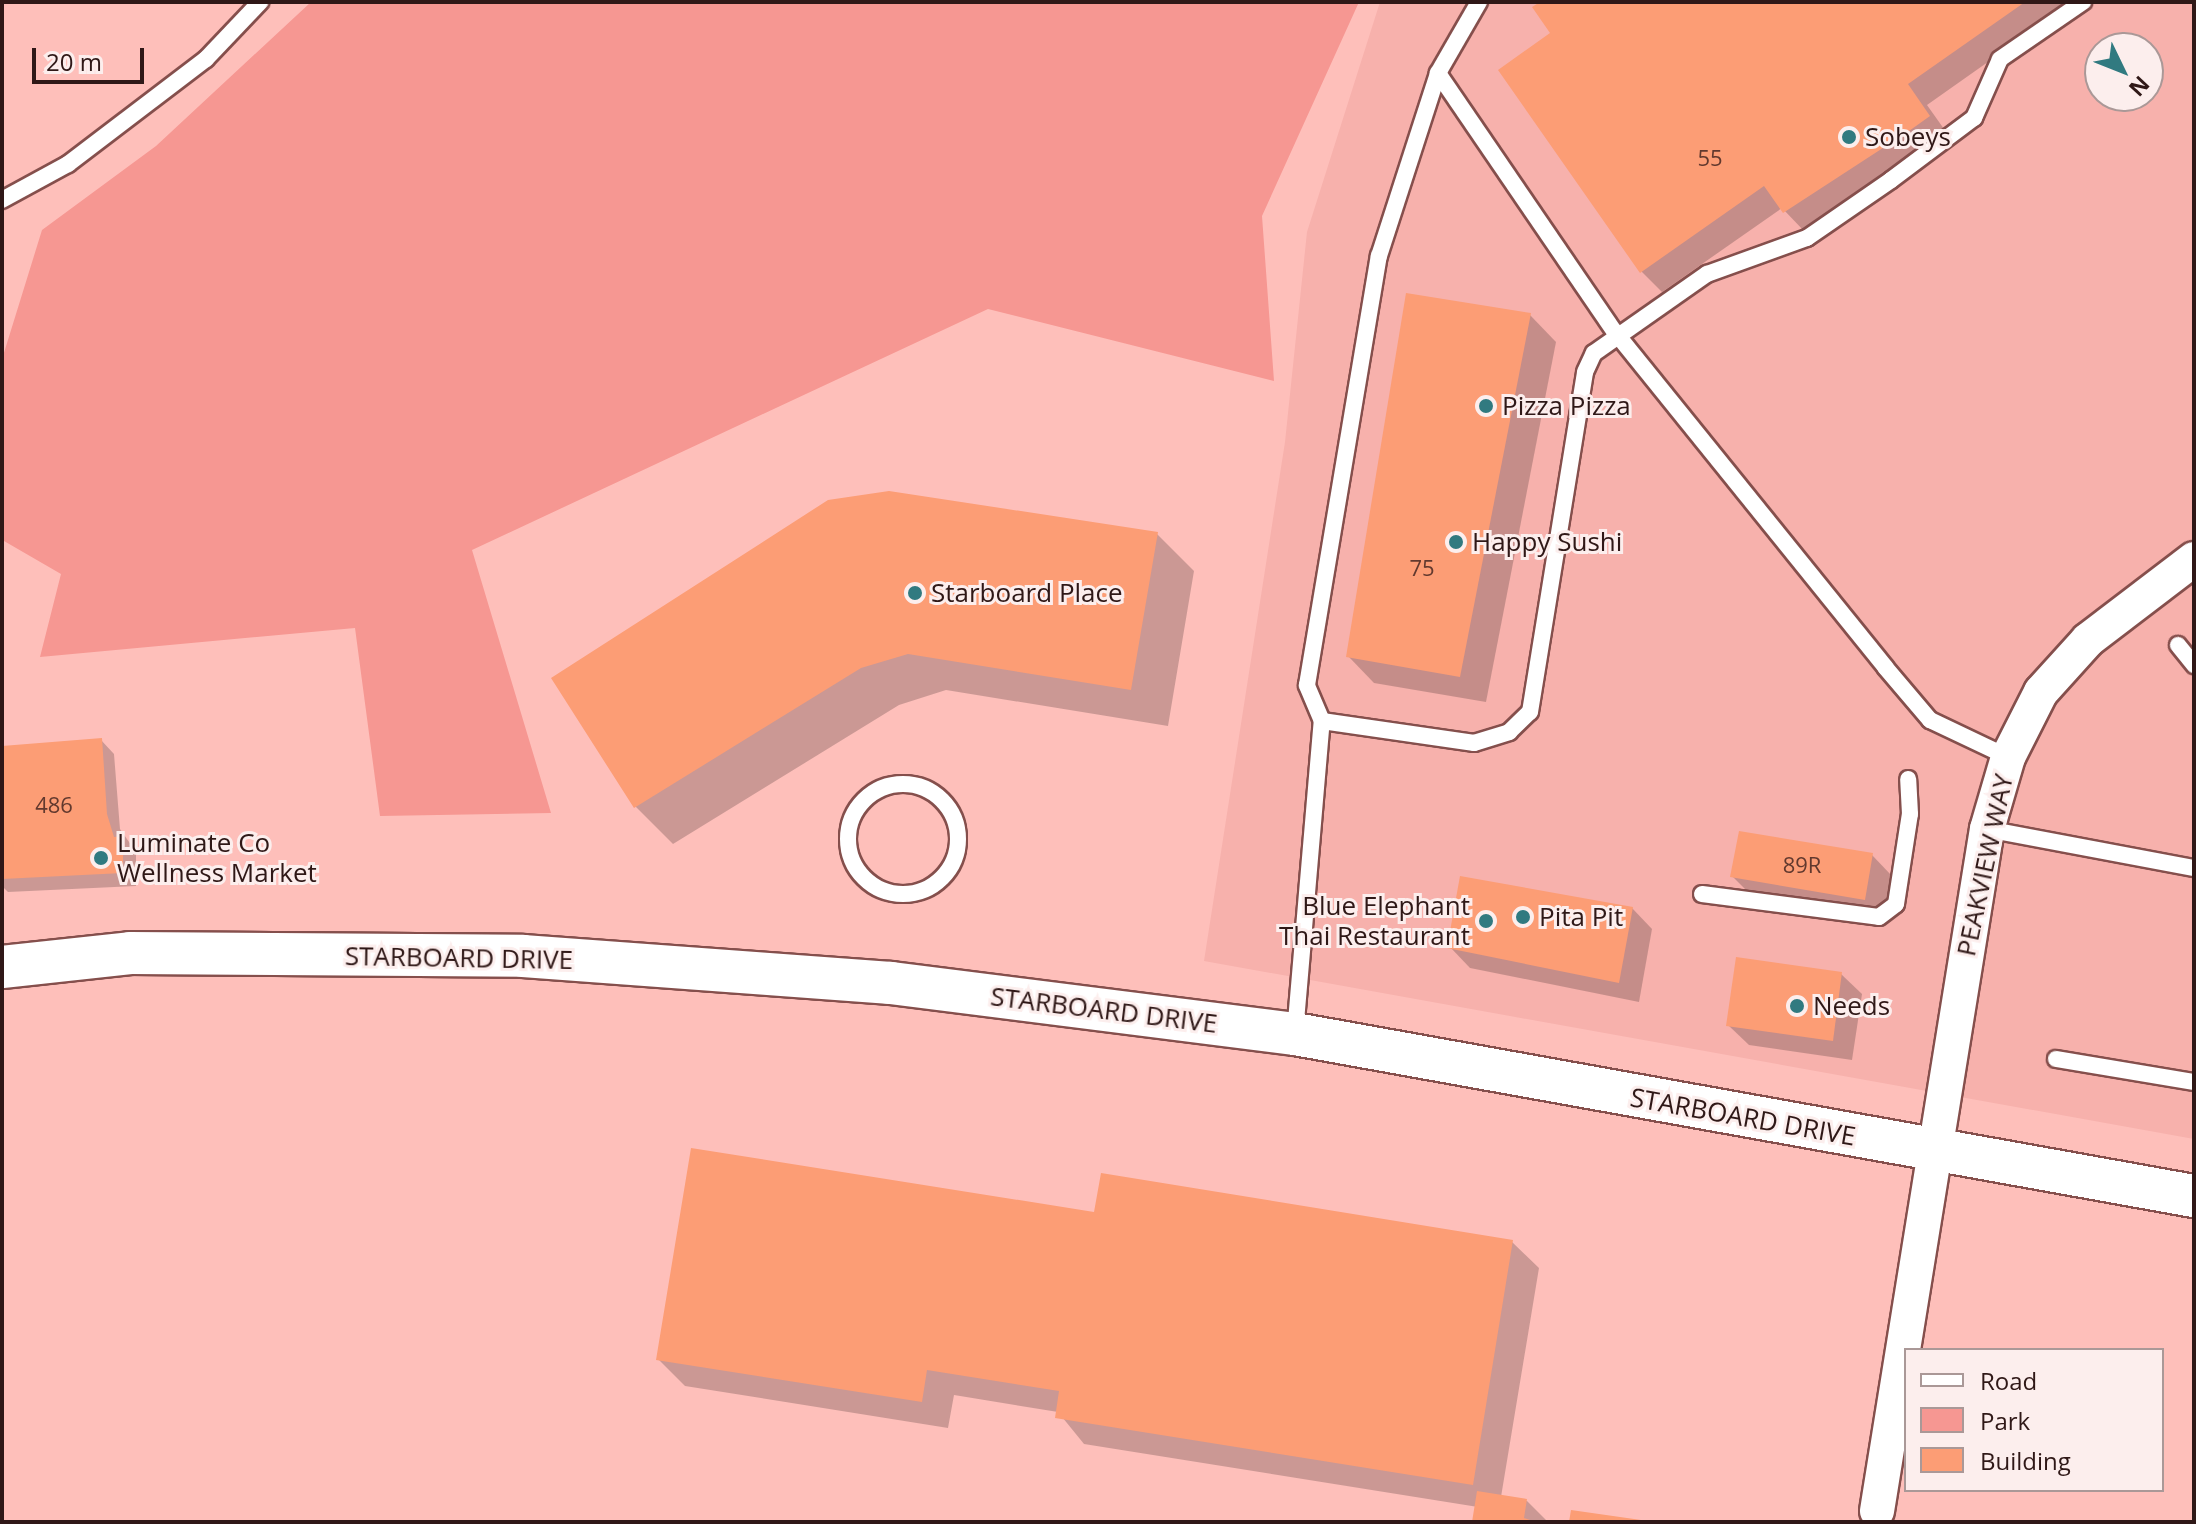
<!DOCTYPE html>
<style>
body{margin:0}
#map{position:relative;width:2196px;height:1524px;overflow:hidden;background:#febfba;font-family:"Open Sans",sans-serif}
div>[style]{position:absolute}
.built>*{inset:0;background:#f7b1ac}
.green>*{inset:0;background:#f69792}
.shadow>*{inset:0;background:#0003}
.building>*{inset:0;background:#fc9d75}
.roads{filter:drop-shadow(2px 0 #854f4c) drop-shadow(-2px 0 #854f4c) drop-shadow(0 2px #854f4c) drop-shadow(0 -2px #854f4c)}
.service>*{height:16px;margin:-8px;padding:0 8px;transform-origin:8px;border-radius:8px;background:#fff}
.service>.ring{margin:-8px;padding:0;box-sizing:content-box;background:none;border:16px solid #fff;border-radius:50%}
.minor>*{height:34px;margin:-17px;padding:0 17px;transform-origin:17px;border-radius:17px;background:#fff}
.tertiary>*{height:42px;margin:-21px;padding:0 21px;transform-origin:21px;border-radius:21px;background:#fff}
.dots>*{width:22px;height:22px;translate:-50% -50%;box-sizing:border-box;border:4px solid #fceeed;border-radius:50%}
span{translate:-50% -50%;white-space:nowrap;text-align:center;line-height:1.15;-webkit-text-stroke:6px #fceeed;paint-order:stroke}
.number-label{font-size:22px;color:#62392e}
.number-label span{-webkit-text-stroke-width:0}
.poi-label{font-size:26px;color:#2f1817}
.left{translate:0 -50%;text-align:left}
.right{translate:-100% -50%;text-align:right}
.street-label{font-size:26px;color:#2f1817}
.frame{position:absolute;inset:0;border:4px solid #2f1817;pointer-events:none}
.legend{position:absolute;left:1904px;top:1348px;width:260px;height:144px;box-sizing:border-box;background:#fceeed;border:2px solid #aa9897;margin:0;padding:10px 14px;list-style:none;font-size:24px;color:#2f1817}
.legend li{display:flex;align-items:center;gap:16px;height:40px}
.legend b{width:40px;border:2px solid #aa9897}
.north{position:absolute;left:2084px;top:32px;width:80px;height:80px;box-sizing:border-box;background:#fceeed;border:2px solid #aa9897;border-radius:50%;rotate:133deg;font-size:22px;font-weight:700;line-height:32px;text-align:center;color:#2f1817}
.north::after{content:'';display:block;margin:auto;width:28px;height:36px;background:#317a80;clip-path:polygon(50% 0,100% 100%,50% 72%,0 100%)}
.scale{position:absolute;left:32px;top:48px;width:112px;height:36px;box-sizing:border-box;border:4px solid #2f1817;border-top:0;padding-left:10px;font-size:24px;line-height:28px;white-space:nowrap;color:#2f1817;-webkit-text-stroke:6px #fceeed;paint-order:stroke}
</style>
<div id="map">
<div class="built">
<div style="clip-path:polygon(evenodd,1380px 2px,2194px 2px,2194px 1139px,1204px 961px,1285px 442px,1307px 232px,1380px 2px,2100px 48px,2148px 48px,2148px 96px,2100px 96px,2100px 48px)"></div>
</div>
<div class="green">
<div style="clip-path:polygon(311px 2px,1359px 2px,1262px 216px,1274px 381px,988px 309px,472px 550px,551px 813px,380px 816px,355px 628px,40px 657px,61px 574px,4px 541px,3px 356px,42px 230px,156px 146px)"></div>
</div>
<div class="shadow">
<div style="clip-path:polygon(1544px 2px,2073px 2px,1927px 105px,1949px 136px,1805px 232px,1782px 208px,1662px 292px,1642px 272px)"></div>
<div style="clip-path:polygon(1530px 315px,1556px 342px,1486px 702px,1374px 683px,1348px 656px)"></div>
<div style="clip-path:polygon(1157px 534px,1194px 571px,1168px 726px,946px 690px,899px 705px,673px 844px,636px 807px,553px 679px)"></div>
<div style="clip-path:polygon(101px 740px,114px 754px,120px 829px,136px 852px,136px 886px,8px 892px,2px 886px,2px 748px)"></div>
<div style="clip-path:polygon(1872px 855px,1892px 876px,1885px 919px,1753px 897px,1732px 876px)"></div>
<div style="clip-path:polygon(1632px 908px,1652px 929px,1639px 1002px,1470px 968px,1450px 947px)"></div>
<div style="clip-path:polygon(1841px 974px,1862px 994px,1852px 1060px,1749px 1045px,1728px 1025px)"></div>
<div style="clip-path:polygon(1096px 1215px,1512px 1242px,1539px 1268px,1501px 1497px,1527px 1501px,1548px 1522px,1478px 1522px,1478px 1507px,1084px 1444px,1058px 1412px,954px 1395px,948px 1428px,685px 1386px,658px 1359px)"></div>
</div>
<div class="building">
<div style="clip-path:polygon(1540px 2px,2025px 2px,1908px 84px,1930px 116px,1909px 131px,1783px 213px,1764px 186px,1640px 273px,1498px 70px,1550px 33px,1532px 7px)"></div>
<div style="clip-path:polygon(1406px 293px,1531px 313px,1460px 677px,1346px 657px)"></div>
<div style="clip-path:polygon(889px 491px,1158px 532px,1131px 690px,908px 654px,861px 668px,634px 808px,551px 678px,828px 500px)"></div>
<div style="clip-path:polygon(102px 738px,107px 814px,114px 837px,123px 836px,123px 873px,2px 879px,2px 746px)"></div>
<div style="clip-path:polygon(1739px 831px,1873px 853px,1865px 900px,1730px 877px)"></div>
<div style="clip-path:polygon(1460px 876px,1633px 907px,1619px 983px,1447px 948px)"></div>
<div style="clip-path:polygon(1736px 957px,1842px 972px,1833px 1041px,1726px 1026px)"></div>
<div style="clip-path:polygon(691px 1148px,1094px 1212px,1101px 1173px,1513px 1240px,1473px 1485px,1055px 1418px,1059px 1391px,927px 1370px,922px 1402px,656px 1360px)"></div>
<div style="clip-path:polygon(1477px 1491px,1527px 1499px,1524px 1518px,1536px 1522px,1472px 1522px)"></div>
<div style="clip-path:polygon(1571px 1510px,1641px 1520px,1641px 1522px,1569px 1522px)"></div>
</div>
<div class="roads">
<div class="service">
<div style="left:1438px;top:73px;width:314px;rotate:55.7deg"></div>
<div style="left:1615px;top:332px;width:430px;rotate:51.1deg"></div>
<div style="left:1885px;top:667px;width:70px;rotate:49.7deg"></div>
<div style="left:1930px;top:720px;width:86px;rotate:25.4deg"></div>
<div style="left:2px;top:200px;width:75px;rotate:-28.6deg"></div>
<div style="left:68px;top:164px;width:173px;rotate:-37.3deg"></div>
<div style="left:206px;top:59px;width:79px;rotate:-46.5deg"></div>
<div style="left:2178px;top:645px;width:26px;rotate:51deg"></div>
<div style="left:1322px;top:721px;width:154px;rotate:8.2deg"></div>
<div style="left:1474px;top:743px;width:37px;rotate:-17deg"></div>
<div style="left:1509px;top:732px;width:29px;rotate:-44deg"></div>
<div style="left:1530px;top:712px;width:344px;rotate:-80.8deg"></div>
<div style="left:1585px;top:372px;width:21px;rotate:-65deg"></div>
<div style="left:1594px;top:353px;width:138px;rotate:-35deg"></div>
<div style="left:1707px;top:274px;width:106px;rotate:-19.8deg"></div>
<div style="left:1807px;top:238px;width:102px;rotate:-34.6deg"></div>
<div style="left:1891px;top:180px;width:104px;rotate:-36.8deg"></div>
<div style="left:1974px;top:118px;width:64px;rotate:-66.2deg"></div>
<div style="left:2000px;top:59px;width:101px;rotate:-34.5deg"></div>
<div class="ring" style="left:848px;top:784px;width:94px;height:94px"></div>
<div style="left:1987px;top:829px;width:211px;rotate:10.7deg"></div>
<div style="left:1702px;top:894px;width:178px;rotate:7.4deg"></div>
<div style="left:1879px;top:917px;width:21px;rotate:-37deg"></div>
<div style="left:1896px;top:904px;width:91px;rotate:-81.2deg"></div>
<div style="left:1910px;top:814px;width:35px;rotate:-93deg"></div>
<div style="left:1295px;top:1033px;width:313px;rotate:-85.1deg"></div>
<div style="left:1322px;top:721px;width:39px;rotate:-113deg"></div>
<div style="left:1307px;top:685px;width:435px;rotate:-80.5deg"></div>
<div style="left:1379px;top:256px;width:192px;rotate:-72.1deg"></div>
<div style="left:1438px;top:73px;width:82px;rotate:-60deg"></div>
<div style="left:2056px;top:1059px;width:140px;rotate:9.5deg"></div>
</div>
<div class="minor">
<div style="left:1877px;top:1511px;width:691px;rotate:-80.84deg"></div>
<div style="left:1987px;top:829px;width:75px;rotate:-73.7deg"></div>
<div style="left:2008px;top:757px;width:73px;rotate:-63.1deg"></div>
<div style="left:2041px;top:692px;width:70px;rotate:-47.9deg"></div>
<div style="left:2088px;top:640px;width:133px;rotate:-37.4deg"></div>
</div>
<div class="tertiary">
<div style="left:2px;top:967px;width:129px;rotate:-6.2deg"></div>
<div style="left:130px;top:953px;width:393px;rotate:0.4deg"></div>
<div style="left:523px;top:956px;width:369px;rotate:4.2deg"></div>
<div style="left:891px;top:983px;width:407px;rotate:7.2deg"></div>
<div style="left:1295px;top:1034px;width:913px;rotate:10.22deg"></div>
</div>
</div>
<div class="dots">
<div style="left:1849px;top:137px;background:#317a80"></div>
<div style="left:1486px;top:406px;background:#317a80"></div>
<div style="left:1456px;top:542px;background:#317a80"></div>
<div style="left:915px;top:593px;background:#317a80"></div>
<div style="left:101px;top:858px;background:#317a80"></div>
<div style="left:1523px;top:917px;background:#317a80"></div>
<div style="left:1486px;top:921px;background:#317a80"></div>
<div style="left:1797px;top:1006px;background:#317a80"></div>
</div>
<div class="number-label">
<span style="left:1710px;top:158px">55</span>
<span style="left:1422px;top:568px">75</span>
<span style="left:54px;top:805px">486</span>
<span style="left:1802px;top:865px">89R</span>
</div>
<div class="poi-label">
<span class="left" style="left:1865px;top:137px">Sobeys</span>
<span class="left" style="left:1502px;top:406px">Pizza Pizza</span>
<span class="left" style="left:1472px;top:542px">Happy Sushi</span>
<span class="left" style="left:931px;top:593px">Starboard Place</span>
<span class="left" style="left:117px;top:858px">Luminate Co<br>Wellness Market</span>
<span class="right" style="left:1470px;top:921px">Blue Elephant<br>Thai Restaurant</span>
<span class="left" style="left:1539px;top:917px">Pita Pit</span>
<span class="left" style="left:1813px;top:1006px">Needs</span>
</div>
<div class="street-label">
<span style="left:1985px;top:865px;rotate:-78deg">PEAKVIEW WAY</span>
<span style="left:459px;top:958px;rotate:1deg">STARBOARD DRIVE</span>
<span style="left:1104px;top:1010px;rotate:7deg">STARBOARD DRIVE</span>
<span style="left:1743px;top:1117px;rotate:10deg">STARBOARD DRIVE</span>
</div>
<div class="frame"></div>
<ul class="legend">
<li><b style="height:10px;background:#fff"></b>Road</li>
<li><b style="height:22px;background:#f69792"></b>Park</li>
<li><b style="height:22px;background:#fc9d75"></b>Building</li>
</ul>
<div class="north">N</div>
<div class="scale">20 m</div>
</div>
